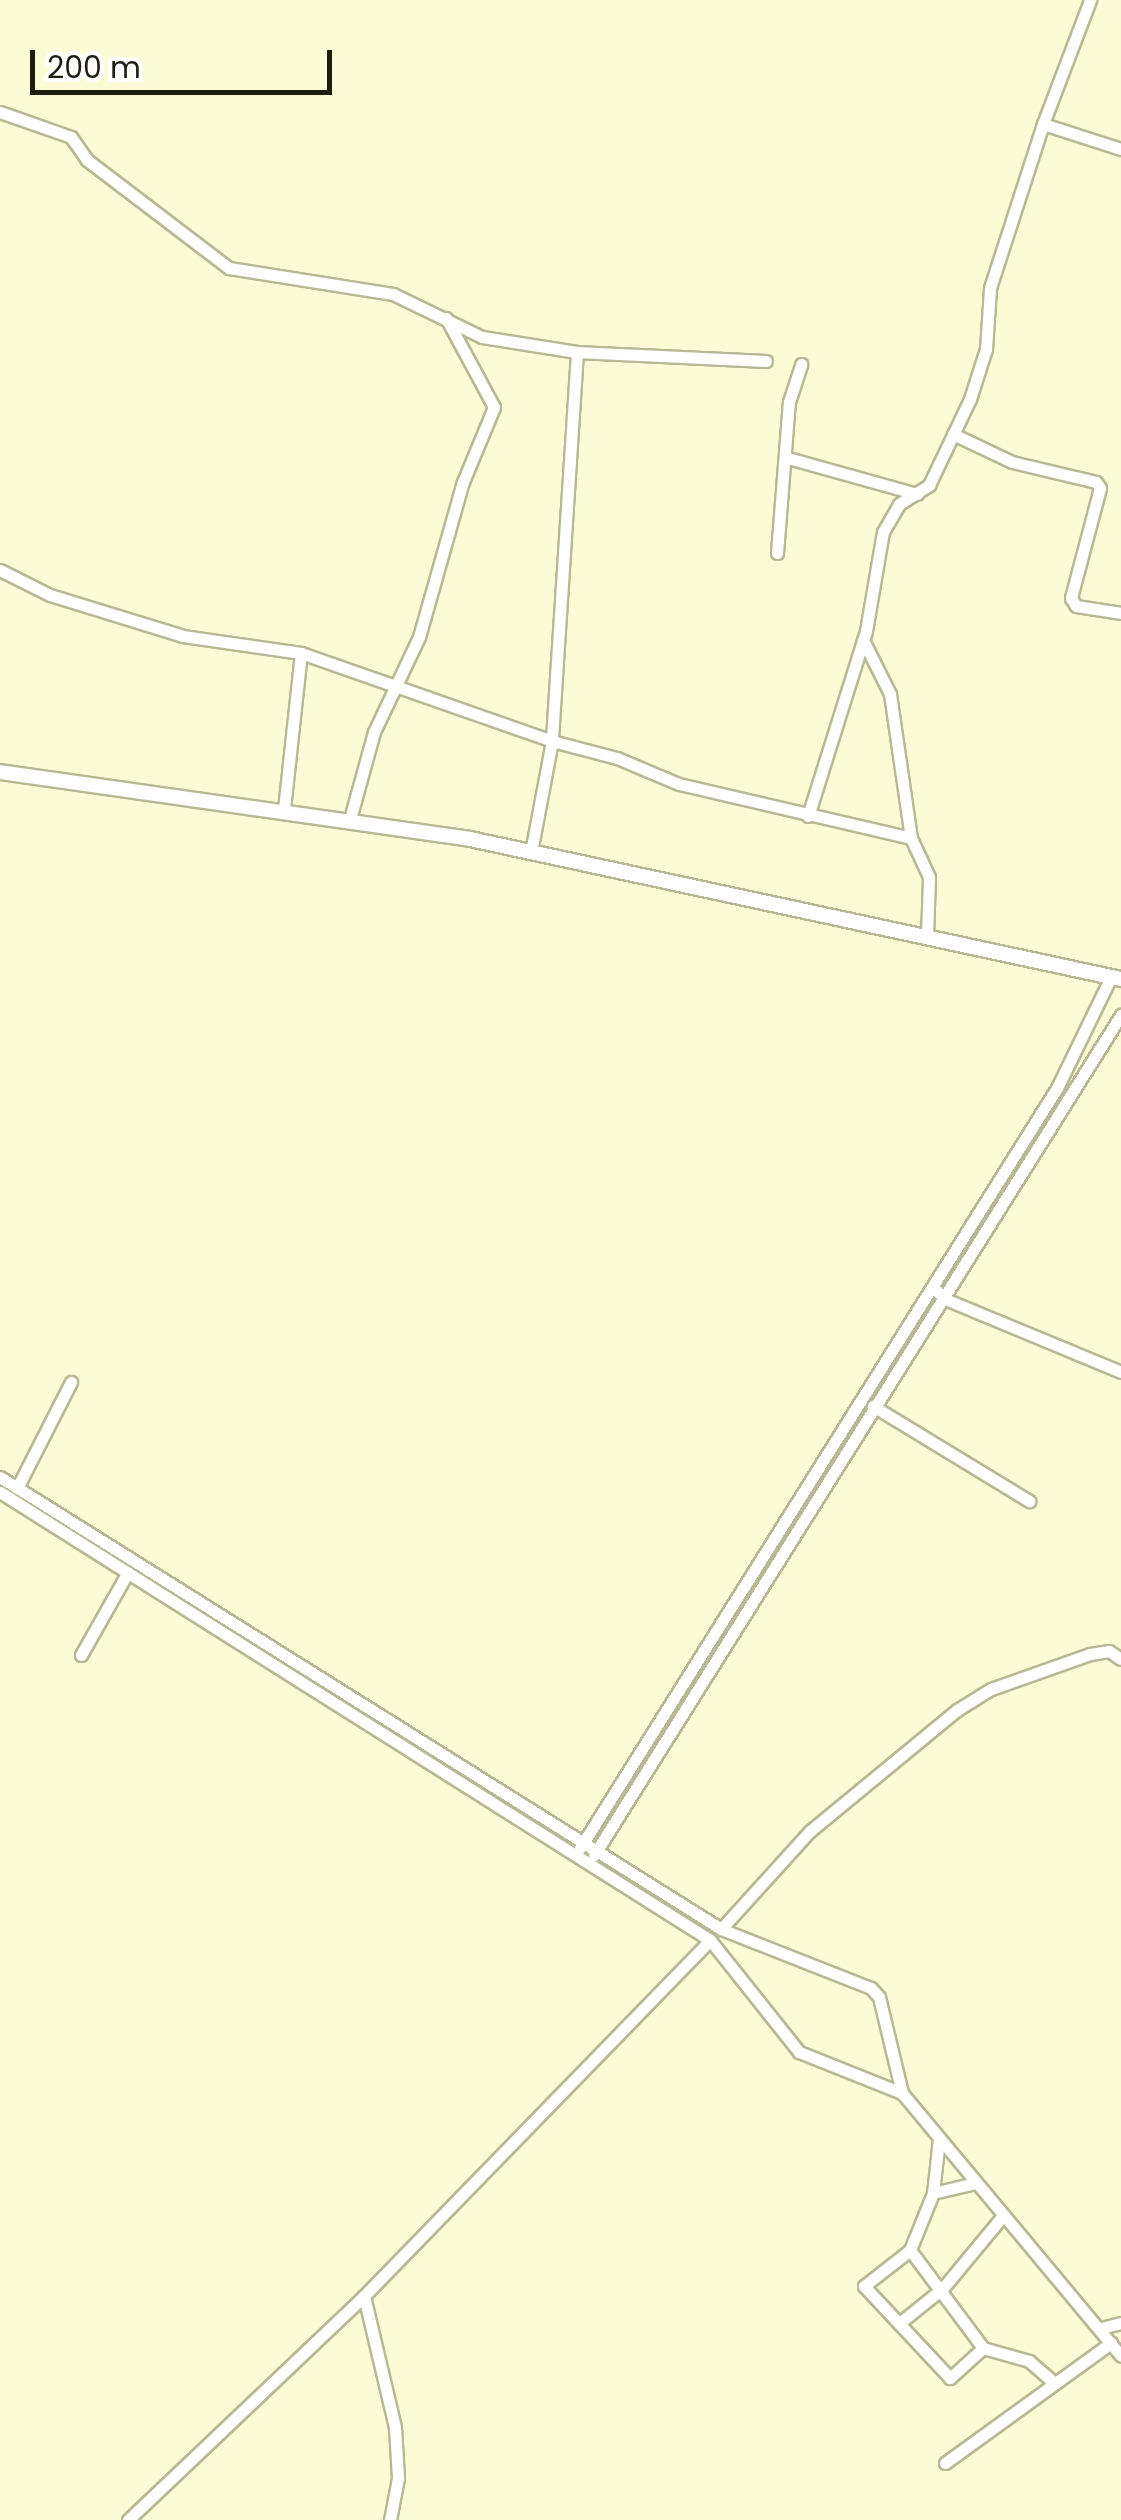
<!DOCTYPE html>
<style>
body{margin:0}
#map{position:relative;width:1121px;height:2520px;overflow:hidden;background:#fbfcd6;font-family:Poppins,sans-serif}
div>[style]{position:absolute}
.roads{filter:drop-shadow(2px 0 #b8b994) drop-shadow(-2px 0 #b8b994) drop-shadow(0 2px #b8b994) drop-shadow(0 -2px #b8b994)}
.minor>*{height:11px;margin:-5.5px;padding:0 5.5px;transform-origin:5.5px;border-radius:5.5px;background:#fff}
.major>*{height:14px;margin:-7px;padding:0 7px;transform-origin:7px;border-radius:7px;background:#fff}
span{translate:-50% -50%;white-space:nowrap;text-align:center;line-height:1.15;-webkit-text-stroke:10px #fff;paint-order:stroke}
.scale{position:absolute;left:30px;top:50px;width:302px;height:45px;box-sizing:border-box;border:5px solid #1e1e10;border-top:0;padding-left:12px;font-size:30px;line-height:35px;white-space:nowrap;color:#1e1e10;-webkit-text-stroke:8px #fff;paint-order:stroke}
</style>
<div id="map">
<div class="roads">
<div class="minor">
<div style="left:0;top:112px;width:75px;rotate:19.4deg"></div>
<div style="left:71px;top:137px;width:28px;rotate:55deg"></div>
<div style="left:87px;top:160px;width:178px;rotate:37.3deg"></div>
<div style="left:229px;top:268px;width:166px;rotate:9deg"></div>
<div style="left:393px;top:294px;width:99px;rotate:25.8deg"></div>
<div style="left:482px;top:337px;width:96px;rotate:9deg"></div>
<div style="left:577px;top:352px;width:390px;rotate:93.7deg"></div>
<div style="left:552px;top:741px;width:113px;rotate:100.7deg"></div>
<div style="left:1043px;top:124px;width:133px;rotate:-69.2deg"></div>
<div style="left:577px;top:352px;width:189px;rotate:2.7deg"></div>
<div style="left:953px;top:434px;width:65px;rotate:25.4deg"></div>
<div style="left:1012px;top:462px;width:86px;rotate:13.4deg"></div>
<div style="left:1096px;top:482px;width:7px;rotate:56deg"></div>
<div style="left:1100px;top:488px;width:114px;rotate:104.8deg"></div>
<div style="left:1071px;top:598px;width:9px;rotate:58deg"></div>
<div style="left:1076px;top:606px;width:46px;rotate:8.8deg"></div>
<div style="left:788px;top:458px;width:134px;rotate:15.6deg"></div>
<div style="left:777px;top:553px;width:151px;rotate:-85.5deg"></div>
<div style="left:789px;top:402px;width:40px;rotate:-72deg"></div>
<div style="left:0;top:570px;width:56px;rotate:26.6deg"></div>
<div style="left:50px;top:595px;width:139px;rotate:17.1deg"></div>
<div style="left:183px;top:636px;width:119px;rotate:8.2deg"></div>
<div style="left:301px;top:653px;width:266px;rotate:19.3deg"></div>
<div style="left:552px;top:741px;width:67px;rotate:14.7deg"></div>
<div style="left:617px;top:758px;width:67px;rotate:22.8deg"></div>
<div style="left:679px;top:784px;width:238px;rotate:13.1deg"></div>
<div style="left:911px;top:838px;width:43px;rotate:65.2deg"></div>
<div style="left:929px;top:877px;width:59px;rotate:91.9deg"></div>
<div style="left:863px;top:640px;width:60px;rotate:63.4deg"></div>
<div style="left:890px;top:694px;width:146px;rotate:81.7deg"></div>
<div style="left:284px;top:809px;width:157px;rotate:-83.8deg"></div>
<div style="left:808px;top:816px;width:194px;rotate:-72.6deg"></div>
<div style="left:866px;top:631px;width:100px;rotate:-80.3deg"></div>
<div style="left:883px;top:532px;width:32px;rotate:-60deg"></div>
<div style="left:899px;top:504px;width:36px;rotate:-32deg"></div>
<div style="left:929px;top:485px;width:95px;rotate:-64.5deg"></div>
<div style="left:970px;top:399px;width:52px;rotate:-72.3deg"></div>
<div style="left:986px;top:349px;width:61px;rotate:-86.2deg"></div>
<div style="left:990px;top:288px;width:172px;rotate:-72.1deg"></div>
<div style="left:1043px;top:124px;width:82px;rotate:17.8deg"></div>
<div style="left:350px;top:819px;width:90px;rotate:-74.6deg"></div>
<div style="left:374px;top:732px;width:105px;rotate:-64.7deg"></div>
<div style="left:419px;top:637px;width:161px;rotate:-74.2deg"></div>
<div style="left:463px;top:482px;width:81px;rotate:-67.5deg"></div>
<div style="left:494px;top:407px;width:101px;rotate:-118.3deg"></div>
<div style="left:933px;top:1287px;width:17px;rotate:45deg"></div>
<div style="left:945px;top:1299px;width:191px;rotate:22.5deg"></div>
<div style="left:873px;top:1406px;width:183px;rotate:31.3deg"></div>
<div style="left:0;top:1477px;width:851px;rotate:32.08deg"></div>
<div style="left:721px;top:1929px;width:161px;rotate:21.5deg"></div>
<div style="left:871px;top:1988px;width:12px;rotate:48deg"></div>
<div style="left:879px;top:1997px;width:99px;rotate:76.5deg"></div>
<div style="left:902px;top:2093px;width:342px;rotate:50.2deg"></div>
<div style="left:17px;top:1488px;width:119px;rotate:-63deg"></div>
<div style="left:0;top:1492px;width:840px;rotate:32.25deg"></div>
<div style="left:710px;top:1940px;width:143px;rotate:51.5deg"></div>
<div style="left:799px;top:2052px;width:111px;rotate:21.7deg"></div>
<div style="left:81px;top:1655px;width:95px;rotate:-60.5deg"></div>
<div style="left:580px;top:1848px;width:897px;rotate:-57.89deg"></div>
<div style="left:1057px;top:1088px;width:123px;rotate:-64.1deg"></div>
<div style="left:594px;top:1855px;width:992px;rotate:-57.9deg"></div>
<div style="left:721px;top:1929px;width:132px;rotate:-47.8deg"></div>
<div style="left:810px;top:1831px;width:190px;rotate:-39.5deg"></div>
<div style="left:957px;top:1710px;width:40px;rotate:-32deg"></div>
<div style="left:991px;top:1689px;width:105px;rotate:-19.5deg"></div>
<div style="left:1090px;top:1654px;width:19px;rotate:-9deg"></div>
<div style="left:1109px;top:1651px;width:14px;rotate:34deg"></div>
<div style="left:933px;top:2193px;width:43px;rotate:-13.4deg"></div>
<div style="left:910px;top:2250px;width:122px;rotate:53.3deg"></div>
<div style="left:983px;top:2348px;width:45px;rotate:137.7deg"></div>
<div style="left:950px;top:2378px;width:126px;rotate:-133.1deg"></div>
<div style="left:864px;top:2286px;width:58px;rotate:-38deg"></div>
<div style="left:910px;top:2250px;width:61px;rotate:-68deg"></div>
<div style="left:933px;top:2193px;width:54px;rotate:-83.7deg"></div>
<div style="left:364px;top:2296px;width:135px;rotate:76.7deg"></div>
<div style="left:395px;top:2427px;width:51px;rotate:86.6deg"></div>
<div style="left:398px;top:2478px;width:43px;rotate:100.8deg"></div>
<div style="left:902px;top:2321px;width:53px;rotate:-38.8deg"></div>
<div style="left:943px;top:2288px;width:91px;rotate:-50.4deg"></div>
<div style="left:1101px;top:2328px;width:21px;rotate:-14deg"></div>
<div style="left:983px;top:2348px;width:48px;rotate:15.8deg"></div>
<div style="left:1029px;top:2361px;width:32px;rotate:41deg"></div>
<div style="left:945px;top:2463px;width:205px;rotate:-35.9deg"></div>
<div style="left:128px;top:2520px;width:325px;rotate:-43.5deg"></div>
<div style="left:364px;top:2296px;width:496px;rotate:-45.8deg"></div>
</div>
<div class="major">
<div style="left:0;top:772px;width:475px;rotate:8.1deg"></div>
<div style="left:470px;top:839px;width:666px;rotate:12.14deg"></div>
</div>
</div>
<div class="scale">200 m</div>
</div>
